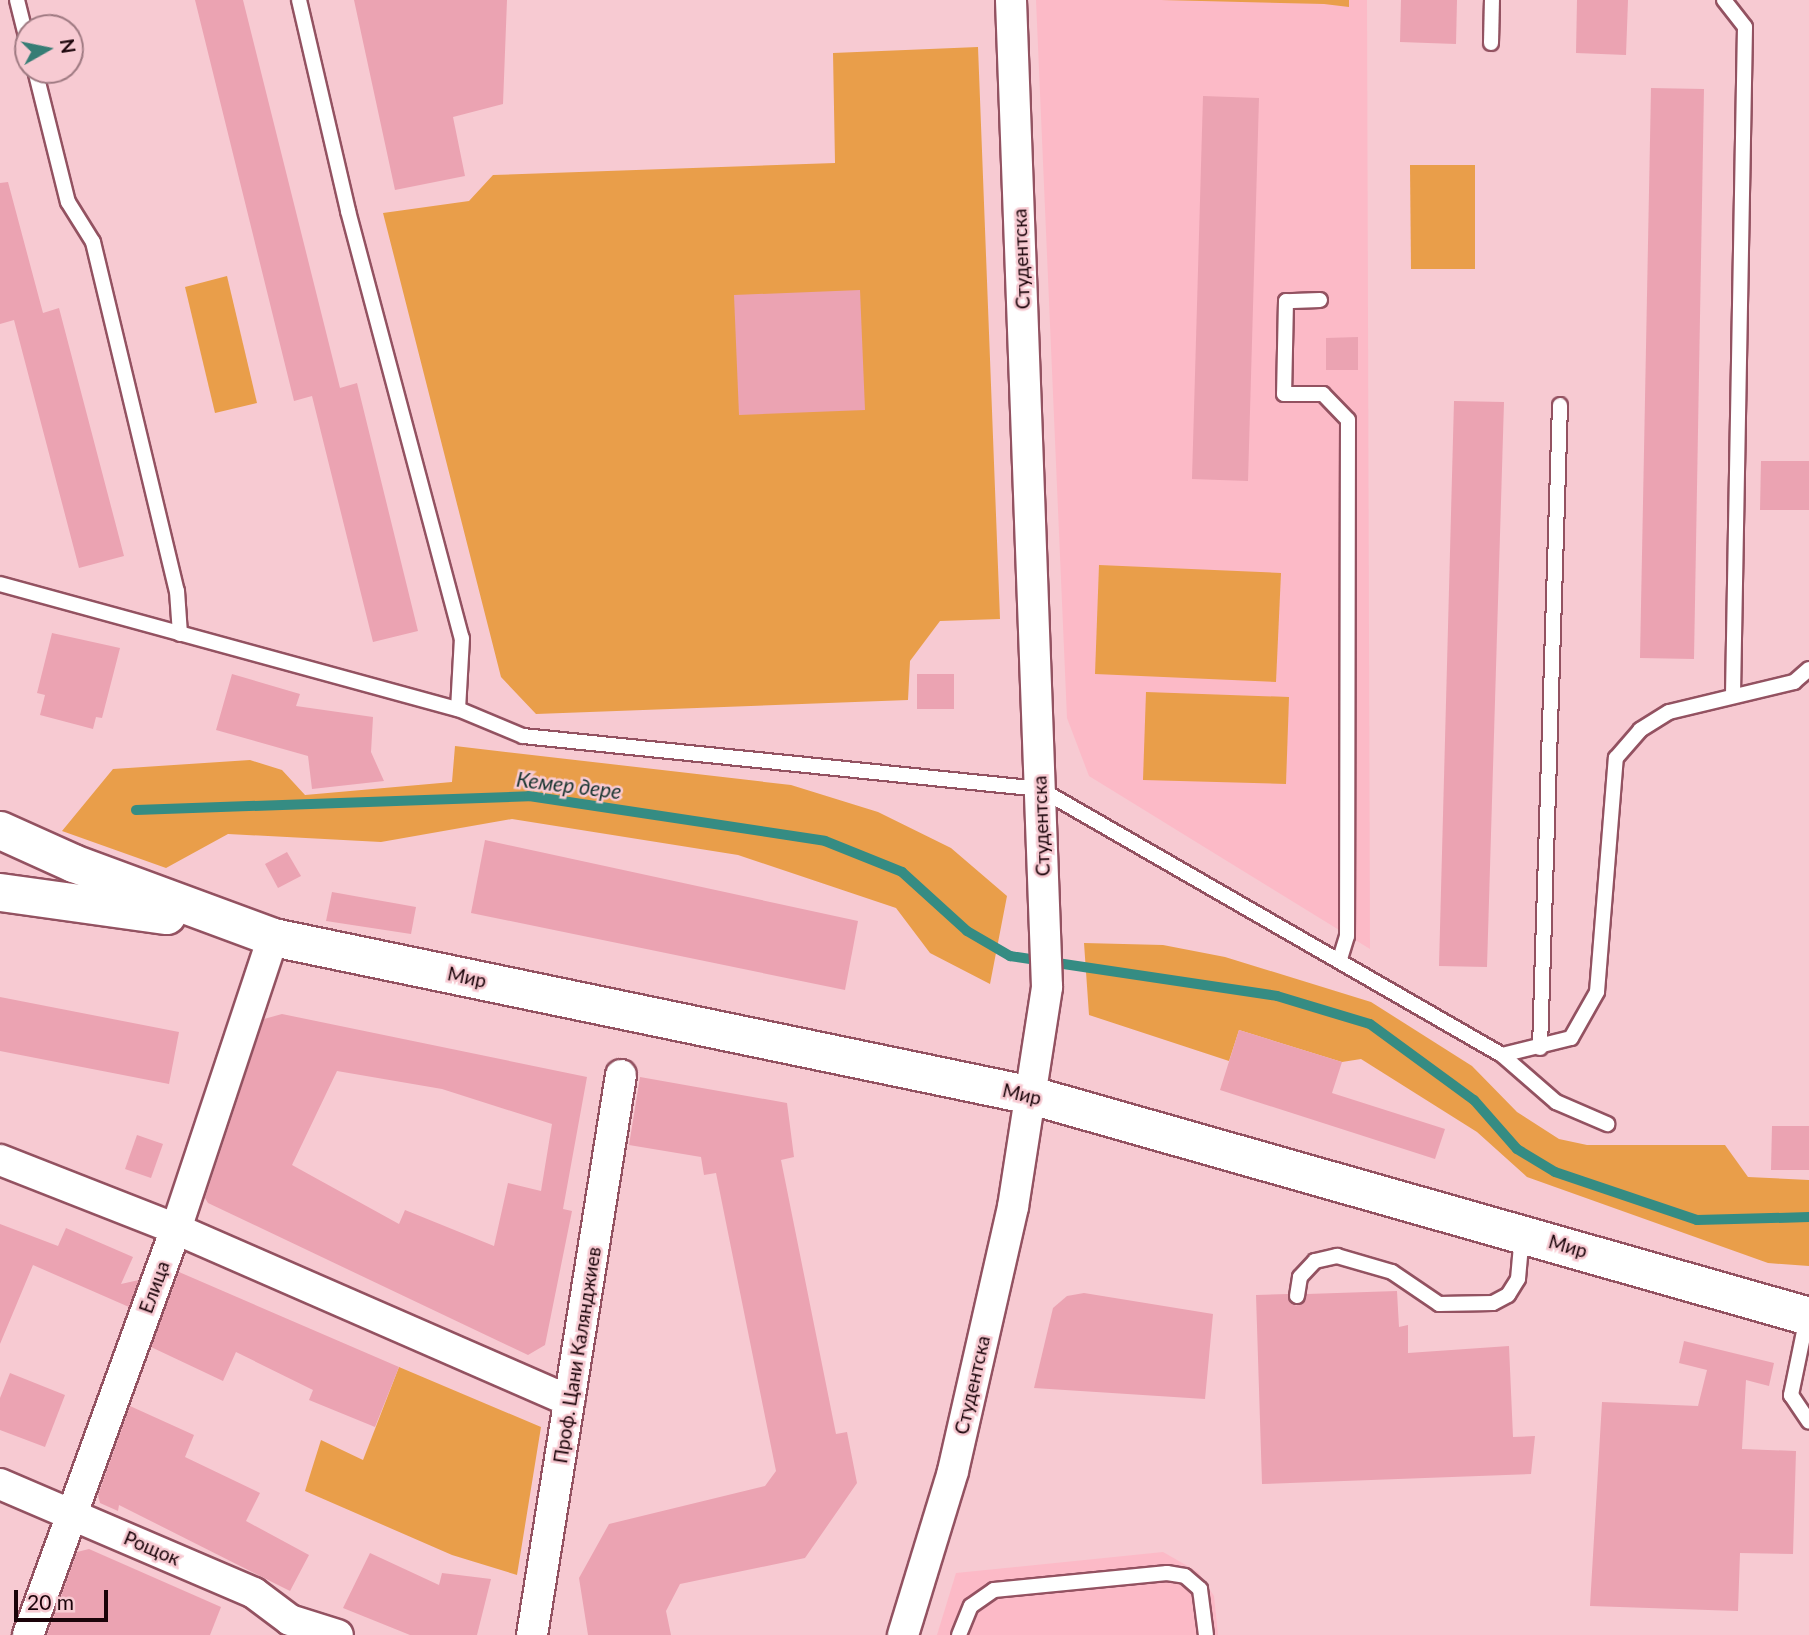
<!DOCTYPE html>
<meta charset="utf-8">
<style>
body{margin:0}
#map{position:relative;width:1809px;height:1635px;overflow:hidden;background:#f7cad2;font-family:Lato,sans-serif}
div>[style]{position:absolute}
.built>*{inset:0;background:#fcbac7}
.green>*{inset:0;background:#e99e4a}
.stream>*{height:10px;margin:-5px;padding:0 5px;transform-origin:5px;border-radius:5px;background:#358c83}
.building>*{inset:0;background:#eba3b2}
.roads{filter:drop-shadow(2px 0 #935261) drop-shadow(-2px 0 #935261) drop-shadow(0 2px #935261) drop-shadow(0 -2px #935261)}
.service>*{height:14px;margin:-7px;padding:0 7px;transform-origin:7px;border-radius:7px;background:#fff}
.minor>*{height:30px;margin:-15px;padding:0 15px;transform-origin:15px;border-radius:15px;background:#fff}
.tertiary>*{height:37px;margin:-18.5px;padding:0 18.5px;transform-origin:18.5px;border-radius:18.5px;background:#fff}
span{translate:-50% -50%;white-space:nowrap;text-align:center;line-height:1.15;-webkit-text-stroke:5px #f7cad2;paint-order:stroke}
.street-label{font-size:19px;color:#1a0309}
.water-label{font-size:21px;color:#1a3632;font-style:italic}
.north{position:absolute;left:14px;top:14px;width:70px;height:70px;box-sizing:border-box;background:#f7cad2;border:2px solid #9f7a82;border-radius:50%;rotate:81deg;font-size:19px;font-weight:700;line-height:28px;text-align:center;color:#1a0309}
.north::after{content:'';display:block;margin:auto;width:24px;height:32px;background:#367d75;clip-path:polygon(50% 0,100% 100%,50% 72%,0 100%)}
.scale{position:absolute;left:14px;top:1590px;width:94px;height:32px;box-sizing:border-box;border:4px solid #1a0309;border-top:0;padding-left:9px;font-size:21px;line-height:24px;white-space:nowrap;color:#1a0309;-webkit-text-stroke:5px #f7cad2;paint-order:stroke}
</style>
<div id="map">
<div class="built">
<div style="clip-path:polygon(1036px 0,1367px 0,1370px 949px,1089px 776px,1067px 718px)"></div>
<div style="clip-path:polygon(1163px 1552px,1198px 1572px,1214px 1596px,1218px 1635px,937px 1635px,956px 1573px)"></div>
</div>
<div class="green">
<div style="clip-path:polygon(1161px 0,1349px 0,1349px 7px,1324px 4px)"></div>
<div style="clip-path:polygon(978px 47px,1000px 619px,940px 621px,910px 661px,908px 700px,536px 714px,501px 677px,383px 213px,469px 201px,493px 175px,835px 163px,833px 53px)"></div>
<div style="clip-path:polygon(1410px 165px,1475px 165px,1475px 269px,1411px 269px)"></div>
<div style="clip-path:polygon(227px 276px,257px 403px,215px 413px,185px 287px)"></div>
<div style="clip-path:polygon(1099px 565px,1281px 573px,1276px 682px,1095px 674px)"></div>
<div style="clip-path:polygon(1146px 692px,1289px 697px,1286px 784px,1143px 780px)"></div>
<div style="clip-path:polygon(455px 746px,791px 785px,878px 812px,951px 848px,1007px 896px,990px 984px,930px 953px,896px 908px,738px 855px,512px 819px,381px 842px,228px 834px,166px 868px,62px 831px,113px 769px,250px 760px,282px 770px,305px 795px,452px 782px)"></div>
<div style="clip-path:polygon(1084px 943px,1163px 945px,1225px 957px,1371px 1002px,1472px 1066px,1517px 1112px,1559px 1139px,1587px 1145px,1725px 1145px,1748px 1177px,1809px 1180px,1809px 1266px,1768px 1263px,1527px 1177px,1477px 1132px,1361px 1059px,1342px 1062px,1239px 1030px,1229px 1061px,1089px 1015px)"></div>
<div style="clip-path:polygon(399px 1367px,541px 1427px,517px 1575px,452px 1555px,305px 1491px,321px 1440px,363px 1460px)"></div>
</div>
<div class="stream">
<div style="left:136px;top:810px;width:393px;rotate:-2deg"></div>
<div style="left:529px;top:796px;width:299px;rotate:8.6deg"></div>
<div style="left:825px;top:841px;width:83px;rotate:21.9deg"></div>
<div style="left:902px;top:872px;width:88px;rotate:42.2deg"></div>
<div style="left:967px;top:931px;width:50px;rotate:30.2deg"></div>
<div style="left:1010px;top:956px;width:270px;rotate:8.5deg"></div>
<div style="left:1277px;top:996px;width:97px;rotate:16.8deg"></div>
<div style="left:1370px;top:1024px;width:129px;rotate:36.2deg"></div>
<div style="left:1474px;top:1100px;width:65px;rotate:48.7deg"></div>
<div style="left:1517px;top:1149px;width:44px;rotate:31.2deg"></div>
<div style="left:1555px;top:1172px;width:150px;rotate:18.7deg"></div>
<div style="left:1697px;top:1220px;width:112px;rotate:-1.5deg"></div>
</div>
<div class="building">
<div style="clip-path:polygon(195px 0,243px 0,340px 388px,357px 383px,418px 631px,373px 642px,312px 396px,294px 401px)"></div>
<div style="clip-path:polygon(354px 0,507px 0,503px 104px,453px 117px,465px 176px,395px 190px)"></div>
<div style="clip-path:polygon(1401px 0,1457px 0,1456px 44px,1400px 42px)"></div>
<div style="clip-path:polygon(1577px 0,1628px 0,1626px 55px,1576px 53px)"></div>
<div style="clip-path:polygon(1651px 88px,1704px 89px,1694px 659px,1640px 658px)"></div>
<div style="clip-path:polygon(1203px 96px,1259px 98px,1248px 481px,1192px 479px)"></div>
<div style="clip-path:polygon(8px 182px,43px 313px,59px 308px,124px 556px,79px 568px,14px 320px,0 324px,0 183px)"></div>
<div style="clip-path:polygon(860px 290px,865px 410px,739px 415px,734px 295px)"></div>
<div style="clip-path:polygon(1358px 337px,1358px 370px,1326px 370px,1326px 338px)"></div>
<div style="clip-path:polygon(1454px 401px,1504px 402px,1487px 967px,1439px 966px)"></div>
<div style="clip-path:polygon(1761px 461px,1809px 461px,1809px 510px,1760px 510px)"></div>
<div style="clip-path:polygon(52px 633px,120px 648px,102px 718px,96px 717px,93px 729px,40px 715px,45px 695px,37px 693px)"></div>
<div style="clip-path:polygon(232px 674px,300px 694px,296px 706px,373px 717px,371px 752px,384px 781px,312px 789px,308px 756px,216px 730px)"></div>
<div style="clip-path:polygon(917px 674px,954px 674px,954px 709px,917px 709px)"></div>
<div style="clip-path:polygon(485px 840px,858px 921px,845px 990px,471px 913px)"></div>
<div style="clip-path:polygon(287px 852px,301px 876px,278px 888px,265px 864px)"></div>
<div style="clip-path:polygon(332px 892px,416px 907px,411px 934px,326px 921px)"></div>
<div style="clip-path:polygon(0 997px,179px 1032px,169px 1084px,0 1051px)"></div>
<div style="clip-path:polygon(evenodd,282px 1014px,587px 1077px,563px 1209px,572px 1211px,545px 1345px,528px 1355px,208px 1203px,205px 1198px,264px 1019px,282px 1014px,337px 1071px,442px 1089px,552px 1124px,541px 1191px,508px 1183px,494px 1246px,405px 1210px,399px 1224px,292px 1165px,337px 1071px)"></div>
<div style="clip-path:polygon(1239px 1030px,1342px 1062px,1332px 1093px,1445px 1129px,1435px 1159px,1220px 1090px)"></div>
<div style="clip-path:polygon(640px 1077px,787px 1103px,794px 1157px,781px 1160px,836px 1434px,847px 1432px,857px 1483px,805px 1558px,680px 1584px,666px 1611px,671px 1635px,588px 1635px,579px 1578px,609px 1524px,765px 1486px,776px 1471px,716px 1173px,704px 1175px,701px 1157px,629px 1145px)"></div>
<div style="clip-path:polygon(1772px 1126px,1809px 1126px,1809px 1170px,1771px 1170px)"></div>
<div style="clip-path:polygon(137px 1135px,163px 1144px,151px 1178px,125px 1169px)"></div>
<div style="clip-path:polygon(0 1224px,58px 1246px,66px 1228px,133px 1257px,121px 1284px,139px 1280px,129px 1307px,33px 1265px,0 1344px)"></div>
<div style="clip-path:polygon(179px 1272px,399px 1367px,375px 1427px,309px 1400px,313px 1390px,236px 1352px,223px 1381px,151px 1347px)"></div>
<div style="clip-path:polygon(1397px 1291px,1399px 1327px,1408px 1325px,1408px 1353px,1509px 1346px,1513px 1437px,1535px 1436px,1531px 1474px,1262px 1484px,1256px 1295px,1288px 1294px,1296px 1306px,1307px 1294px)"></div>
<div style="clip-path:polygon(1084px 1293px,1213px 1314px,1205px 1399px,1034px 1388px,1053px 1308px,1067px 1296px)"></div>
<div style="clip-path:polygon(1684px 1341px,1774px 1363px,1769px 1386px,1746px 1380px,1742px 1449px,1796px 1451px,1793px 1554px,1740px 1553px,1738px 1611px,1590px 1606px,1602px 1402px,1698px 1406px,1707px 1370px,1679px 1363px)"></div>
<div style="clip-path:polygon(10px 1373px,65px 1395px,45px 1447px,0 1430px,0 1398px)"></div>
<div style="clip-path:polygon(130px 1406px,194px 1435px,185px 1457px,260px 1493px,246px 1521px,309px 1555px,290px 1591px,119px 1505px,118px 1511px,100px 1503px,98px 1495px)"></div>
<div style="clip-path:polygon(89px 1549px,221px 1607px,210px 1635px,47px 1635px,77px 1552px)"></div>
<div style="clip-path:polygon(370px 1553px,439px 1585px,442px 1573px,491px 1579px,477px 1635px,410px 1635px,343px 1608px)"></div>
</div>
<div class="roads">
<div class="service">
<div style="left:17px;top:0;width:45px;rotate:76deg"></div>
<div style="left:299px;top:0;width:217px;rotate:76.9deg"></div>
<div style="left:348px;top:211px;width:442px;rotate:75.1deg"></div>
<div style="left:462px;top:638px;width:71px;rotate:93.2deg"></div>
<div style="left:1724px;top:0;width:34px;rotate:52deg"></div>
<div style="left:1745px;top:27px;width:668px;rotate:91.03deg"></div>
<div style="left:1491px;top:43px;width:43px;rotate:-88.7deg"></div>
<div style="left:35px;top:70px;width:136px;rotate:76deg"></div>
<div style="left:68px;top:202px;width:47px;rotate:58deg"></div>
<div style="left:93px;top:242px;width:359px;rotate:76.5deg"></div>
<div style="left:177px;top:591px;width:43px;rotate:86deg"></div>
<div style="left:1320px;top:300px;width:34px;rotate:178deg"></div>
<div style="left:1286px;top:301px;width:93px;rotate:91.2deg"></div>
<div style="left:1284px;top:394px;width:39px"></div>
<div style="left:1323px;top:394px;width:36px;rotate:46deg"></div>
<div style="left:1348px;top:420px;width:516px;rotate:90.11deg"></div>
<div style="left:1347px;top:936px;width:24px;rotate:107deg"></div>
<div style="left:0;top:584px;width:475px;rotate:15.3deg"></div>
<div style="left:458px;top:709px;width:70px;rotate:22.6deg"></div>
<div style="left:523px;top:736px;width:520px;rotate:5.85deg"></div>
<div style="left:1040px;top:789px;width:533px;rotate:29.93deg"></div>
<div style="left:1502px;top:1055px;width:71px;rotate:-13.8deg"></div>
<div style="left:1571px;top:1038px;width:53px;rotate:-60.5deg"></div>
<div style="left:1597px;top:992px;width:235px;rotate:-85.4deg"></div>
<div style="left:1616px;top:758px;width:37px;rotate:-49deg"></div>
<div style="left:1640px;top:730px;width:34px;rotate:-32deg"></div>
<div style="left:1669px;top:712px;width:129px;rotate:-13.5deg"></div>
<div style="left:1794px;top:682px;width:20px;rotate:-41deg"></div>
<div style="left:1540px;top:1048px;width:643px;rotate:-88.22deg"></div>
<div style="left:1502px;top:1055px;width:72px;rotate:41deg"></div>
<div style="left:1556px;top:1102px;width:56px;rotate:23.3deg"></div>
<div style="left:1297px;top:1296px;width:19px;rotate:-81deg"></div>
<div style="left:1300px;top:1277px;width:22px;rotate:-47deg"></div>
<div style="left:1315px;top:1261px;width:23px;rotate:-13deg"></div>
<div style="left:1337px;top:1256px;width:57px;rotate:16.2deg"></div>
<div style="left:1392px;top:1272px;width:57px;rotate:34.2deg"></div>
<div style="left:1439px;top:1304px;width:54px;rotate:-1.1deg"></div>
<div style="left:1493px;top:1303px;width:17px;rotate:-28deg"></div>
<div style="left:1508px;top:1295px;width:19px;rotate:-58deg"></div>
<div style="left:1518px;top:1279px;width:45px;rotate:-84.9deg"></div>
<div style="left:1807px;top:1317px;width:80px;rotate:101.6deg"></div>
<div style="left:1791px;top:1395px;width:32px;rotate:56deg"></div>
<div style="left:959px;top:1635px;width:31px;rotate:-68deg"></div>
<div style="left:971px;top:1606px;width:28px;rotate:-35deg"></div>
<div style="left:994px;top:1590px;width:174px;rotate:-5.6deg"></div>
<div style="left:1167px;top:1573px;width:18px;rotate:9deg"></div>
<div style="left:1185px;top:1576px;width:20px;rotate:41deg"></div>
<div style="left:1200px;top:1589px;width:46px;rotate:82.6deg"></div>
</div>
<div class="minor">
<div style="left:0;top:1160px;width:189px;rotate:21.4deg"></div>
<div style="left:176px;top:1229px;width:429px;rotate:23.6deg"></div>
<div style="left:0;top:1484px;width:276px;rotate:23.2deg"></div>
<div style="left:254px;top:1593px;width:45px;rotate:36.9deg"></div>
<div style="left:290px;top:1620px;width:50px;rotate:17.4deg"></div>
<div style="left:28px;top:1635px;width:432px;rotate:-70deg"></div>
<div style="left:176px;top:1229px;width:308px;rotate:-71.6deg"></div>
<div style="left:532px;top:1635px;width:567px;rotate:-80.97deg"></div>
<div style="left:903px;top:1635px;width:171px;rotate:-73deg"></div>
<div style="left:953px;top:1471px;width:271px;rotate:-77.2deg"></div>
<div style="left:1013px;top:1207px;width:223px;rotate:-81.2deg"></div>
<div style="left:1047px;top:987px;width:988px;rotate:-92.09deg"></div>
</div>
<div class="tertiary">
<div style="left:0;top:830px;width:80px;rotate:24.3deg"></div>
<div style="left:73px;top:863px;width:213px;rotate:20.3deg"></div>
<div style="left:273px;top:937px;width:774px;rotate:11.77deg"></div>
<div style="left:1031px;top:1095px;width:809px;rotate:15.86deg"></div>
<div style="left:0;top:892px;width:168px;rotate:7.9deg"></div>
</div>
</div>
<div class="street-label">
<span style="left:1021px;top:259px;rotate:-92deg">Студентска</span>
<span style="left:1041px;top:826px;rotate:-92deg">Студентска</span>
<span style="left:467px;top:977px;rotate:12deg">Мир</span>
<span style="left:1022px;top:1094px;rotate:13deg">Мир</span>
<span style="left:1568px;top:1246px;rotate:16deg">Мир</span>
<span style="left:154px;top:1287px;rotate:-70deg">Елица</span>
<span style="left:577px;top:1355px;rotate:-81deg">Проф. Цани Калянджиев</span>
<span style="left:972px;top:1385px;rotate:-77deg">Студентска</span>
<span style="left:152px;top:1548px;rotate:23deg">Рощок</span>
</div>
<div class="water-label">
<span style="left:569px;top:785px;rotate:7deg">Кемер дере</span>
</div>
<div class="north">N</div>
<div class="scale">20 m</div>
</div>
